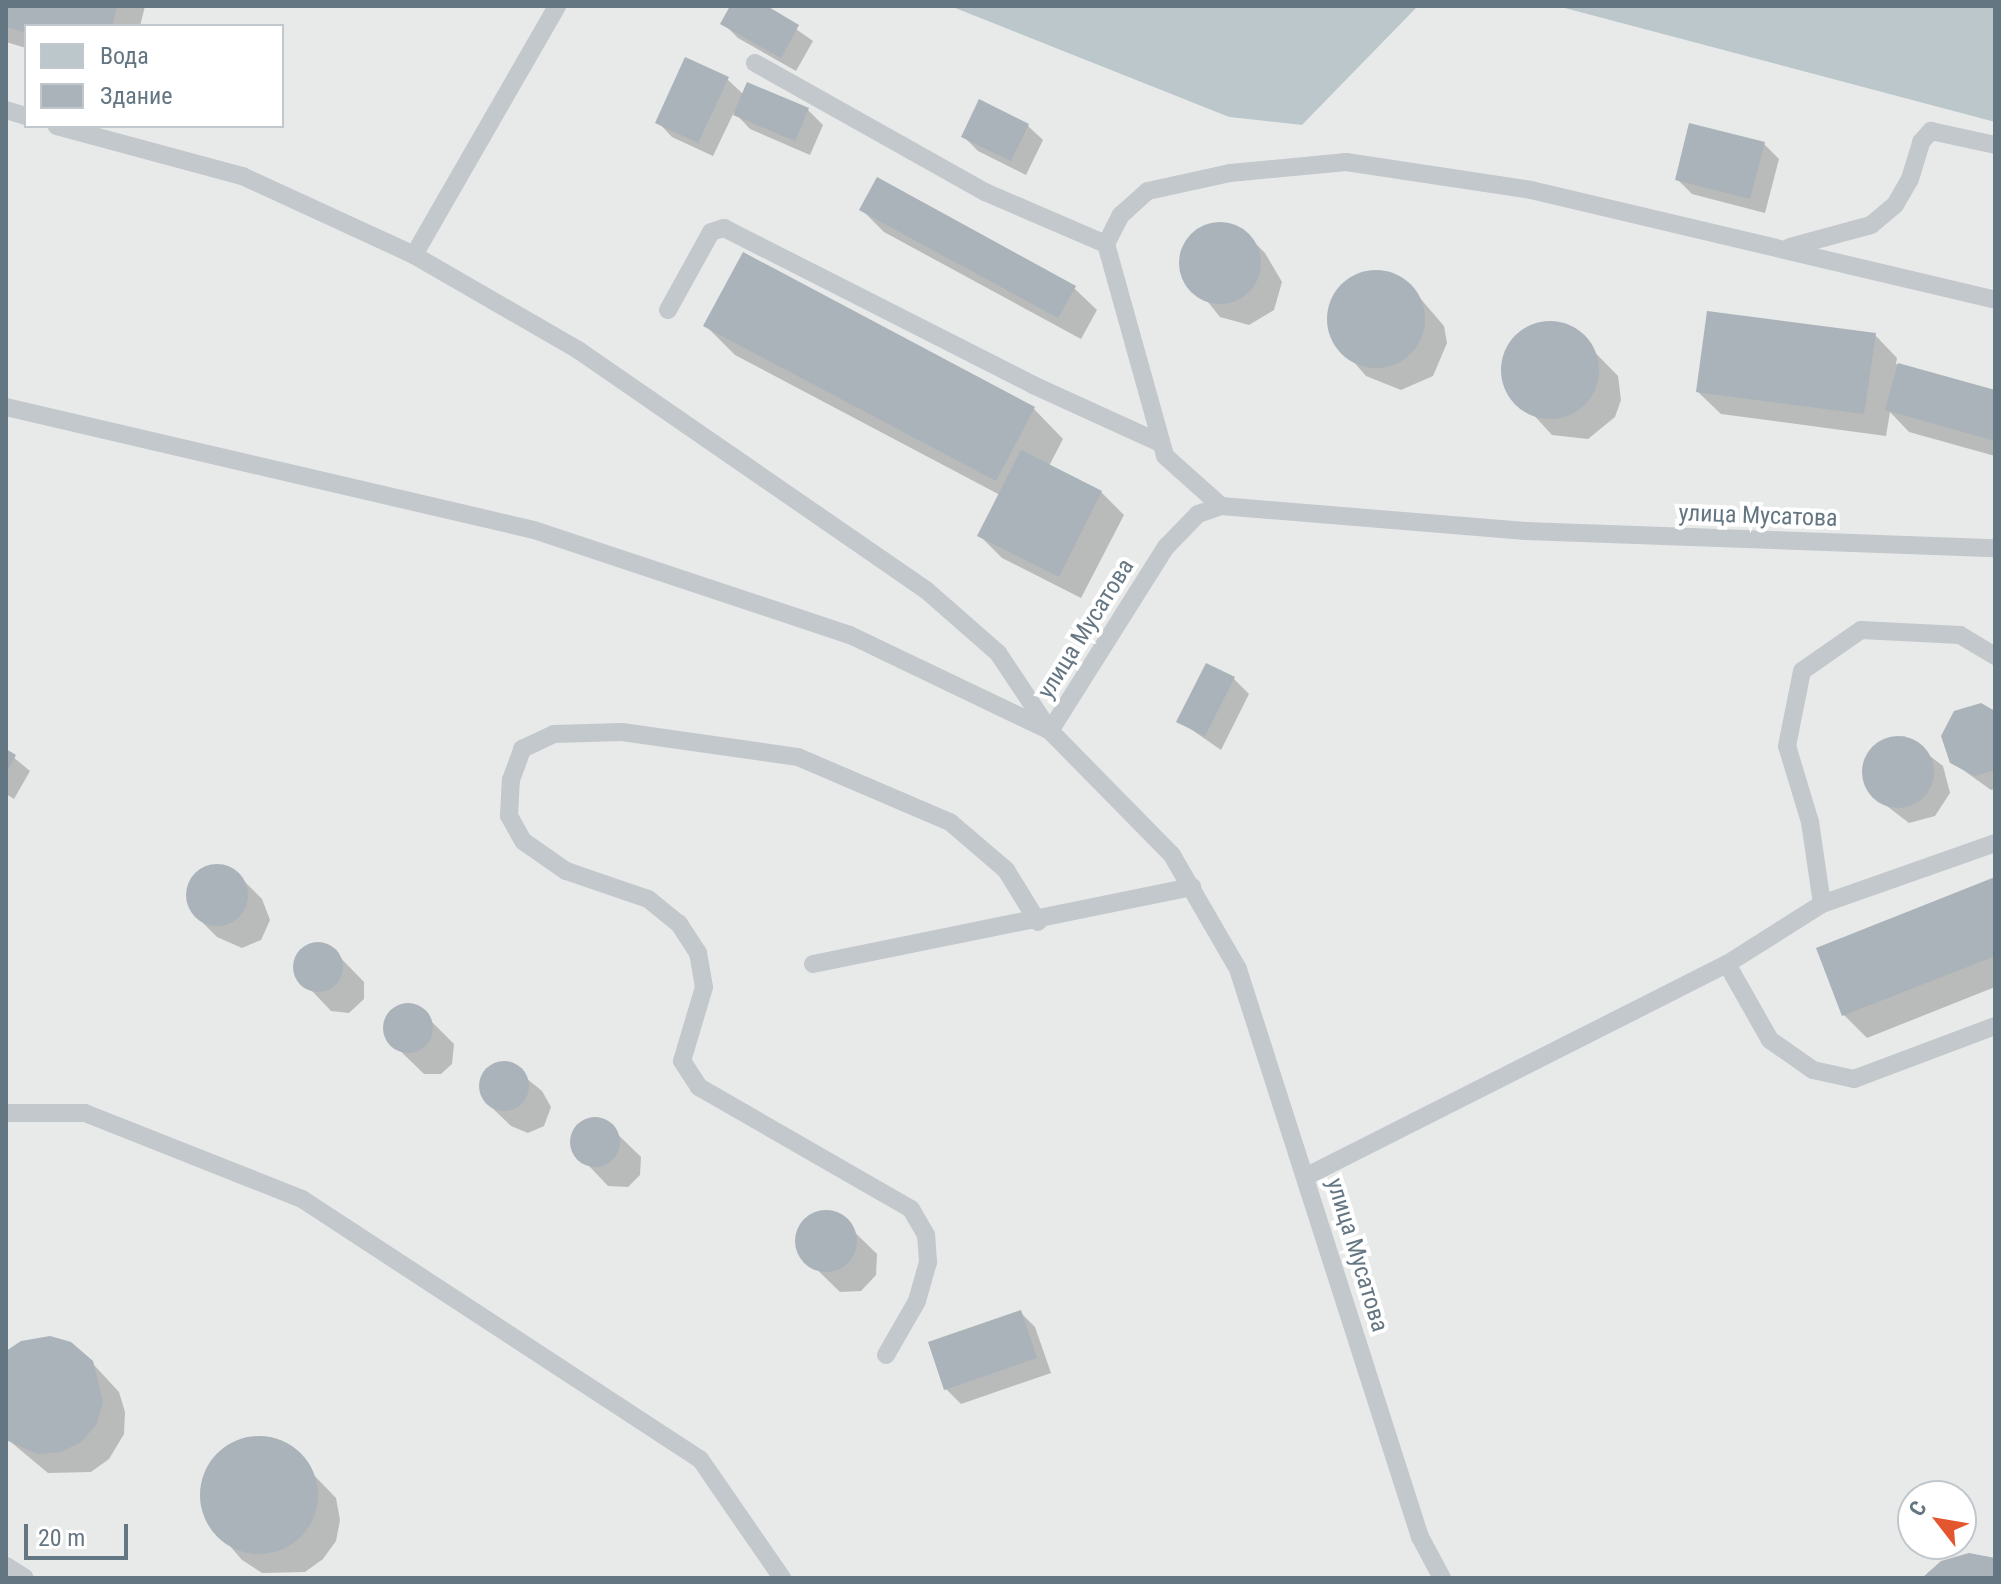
<!DOCTYPE html>
<meta charset="utf-8">
<style>
body{margin:0}
#map{position:relative;width:2001px;height:1584px;overflow:hidden;background:#fafaf8;font-family:"Roboto Condensed",sans-serif}
div>[style]{position:absolute}
.built>*{inset:0;background:#e8e9e9}
.water>*{inset:0;background:#bbc7cb}
.shadow>*{inset:0;background:#0003}
.building>*{inset:0;background:#aab3b9}
.round{border-radius:50%}
.service>*{height:18px;margin:-9px;padding:0 9px;transform-origin:9px;border-radius:9px;background:#c3c8cc}
span{translate:-50% -50%;white-space:nowrap;text-align:center;line-height:1.15;-webkit-text-stroke:8px #fff;paint-order:stroke}
.street-label{font-size:24px;color:#657683}
.frame{position:absolute;inset:0;border:8px solid #657683;pointer-events:none}
.legend{position:absolute;left:24px;top:24px;width:260px;height:104px;box-sizing:border-box;background:#fff;border:2px solid #c1c8cd;margin:0;padding:10px 14px;list-style:none;font-size:24px;color:#657683}
.legend li{display:flex;align-items:center;gap:16px;height:40px}
.legend b{width:40px;border:2px solid #c1c8cd}
.north{position:absolute;left:1897px;top:1480px;width:80px;height:80px;box-sizing:border-box;background:#fff;border:2px solid #c1c8cd;border-radius:50%;rotate:301deg;font-size:22px;font-weight:700;line-height:32px;text-align:center;color:#657683}
.north::after{content:'';display:block;margin:auto;width:28px;height:36px;background:#e4572e;clip-path:polygon(50% 0,100% 100%,50% 72%,0 100%)}
.scale{position:absolute;left:24px;top:1524px;width:104px;height:36px;box-sizing:border-box;border:4px solid #657683;border-top:0;padding-left:10px;font-size:24px;line-height:28px;white-space:nowrap;color:#657683;-webkit-text-stroke:6px #fff;paint-order:stroke}
</style>
<div id="map">
<div class="built">
<div style="clip-path:polygon(evenodd,6px 6px,950px 6px,1229px 117px,1302px 125px,1418px 6px,1557px 6px,1995px 122px,1995px 1578px,6px 1578px,6px 6px,26px 26px,282px 26px,282px 126px,26px 126px,26px 26px,6px 6px,1913px 1496px,1961px 1496px,1961px 1544px,1913px 1544px,1913px 1496px)"></div>
</div>
<div class="water">
<div style="clip-path:polygon(950px 6px,1418px 6px,1302px 125px,1229px 117px)"></div>
<div style="clip-path:polygon(1557px 6px,1995px 6px,1995px 122px)"></div>
</div>
<div class="shadow">
<div style="clip-path:polygon(6px 6px,145px 6px,140px 26px,26px 26px,26px 48px,6px 42px)"></div>
<div style="clip-path:polygon(733px 6px,763px 6px,813px 41px,796px 71px,738px 38px,723px 23px)"></div>
<div style="clip-path:polygon(727px 79px,744px 95px,808px 110px,823px 125px,810px 155px,750px 129px,734px 112px,713px 156px,672px 137px,658px 122px)"></div>
<div style="clip-path:polygon(1028px 126px,1043px 140px,1026px 175px,978px 151px,963px 136px)"></div>
<div style="clip-path:polygon(1764px 144px,1779px 159px,1765px 213px,1692px 194px,1677px 179px)"></div>
<div style="clip-path:polygon(861px 209px,1074px 288px,1097px 310px,1081px 339px,884px 232px)"></div>
<div style="clip-path:polygon(1214px 224px,1242px 230px,1265px 253px,1282px 282px,1274px 310px,1249px 325px,1220px 317px,1182px 270px,1187px 242px)"></div>
<div style="clip-path:polygon(1369px 273px,1407px 283px,1444px 326px,1447px 343px,1433px 376px,1401px 390px,1366px 376px,1333px 338px,1329px 316px,1344px 285px)"></div>
<div style="clip-path:polygon(1538px 325px,1571px 328px,1618px 376px,1621px 400px,1615px 417px,1588px 439px,1552px 435px,1505px 384px,1510px 345px)"></div>
<div style="clip-path:polygon(706px 326px,1034px 409px,1063px 439px,1049px 466px,1101px 492px,1124px 515px,1081px 598px,1002px 558px,980px 536px,1000px 495px,735px 355px)"></div>
<div style="clip-path:polygon(1875px 335px,1897px 358px,1896px 364px,1995px 392px,1995px 456px,1909px 432px,1890px 412px,1886px 436px,1721px 414px,1698px 392px)"></div>
<div style="clip-path:polygon(1207px 665px,1234px 679px,1249px 694px,1221px 750px,1179px 721px)"></div>
<div style="clip-path:polygon(1995px 713px,1995px 789px,1991px 790px,1952px 762px)"></div>
<div style="clip-path:polygon(1904px 736px,1943px 766px,1950px 793px,1935px 816px,1909px 823px,1870px 793px,1863px 766px,1877px 743px)"></div>
<div style="clip-path:polygon(6px 751px,30px 771px,14px 799px,6px 794px)"></div>
<div style="clip-path:polygon(220px 867px,239px 876px,262px 899px,270px 920px,261px 940px,242px 948px,217px 937px,194px 914px,189px 890px,197px 875px)"></div>
<div style="clip-path:polygon(1995px 879px,1995px 987px,1867px 1038px,1844px 1015px)"></div>
<div style="clip-path:polygon(312px 945px,329px 946px,364px 982px,364px 999px,349px 1013px,331px 1011px,296px 974px,297px 957px)"></div>
<div style="clip-path:polygon(416px 1006px,454px 1044px,452px 1064px,441px 1074px,424px 1074px,387px 1038px,387px 1019px,399px 1007px)"></div>
<div style="clip-path:polygon(506px 1062px,542px 1091px,551px 1107px,544px 1126px,528px 1133px,511px 1126px,487px 1103px,480px 1087px,487px 1069px)"></div>
<div style="clip-path:polygon(603px 1120px,641px 1157px,640px 1175px,628px 1187px,608px 1186px,573px 1149px,575px 1130px,586px 1121px)"></div>
<div style="clip-path:polygon(835px 1213px,877px 1254px,876px 1275px,861px 1291px,840px 1292px,799px 1252px,799px 1232px,814px 1214px)"></div>
<div style="clip-path:polygon(1020px 1312px,1035px 1327px,1051px 1373px,961px 1404px,946px 1389px)"></div>
<div style="clip-path:polygon(82px 1352px,119px 1392px,125px 1412px,124px 1434px,109px 1459px,91px 1472px,48px 1473px,6px 1438px,6px 1355px)"></div>
<div style="clip-path:polygon(257px 1438px,284px 1444px,336px 1498px,340px 1520px,336px 1541px,323px 1559px,305px 1572px,262px 1573px,242px 1560px,206px 1518px,205px 1478px,219px 1454px)"></div>
</div>
<div class="building">
<div style="clip-path:polygon(6px 6px,117px 6px,112px 26px,26px 26px,26px 33px,6px 27px)"></div>
<div style="clip-path:polygon(730px 6px,767px 6px,799px 25px,781px 58px,720px 24px)"></div>
<div style="clip-path:polygon(685px 57px,729px 77px,698px 143px,655px 123px)"></div>
<div style="clip-path:polygon(747px 82px,809px 108px,795px 141px,733px 115px)"></div>
<div style="clip-path:polygon(979px 99px,1029px 124px,1011px 161px,961px 137px)"></div>
<div style="clip-path:polygon(1689px 123px,1765px 142px,1750px 199px,1675px 180px)"></div>
<div style="clip-path:polygon(877px 177px,1076px 286px,1058px 318px,859px 210px)"></div>
<div class="round" style="left:1179px;top:222px;width:82px;height:82px"></div>
<div style="clip-path:polygon(743px 252px,1035px 407px,996px 481px,703px 326px)"></div>
<div class="round" style="left:1327px;top:270px;width:98px;height:98px"></div>
<div style="clip-path:polygon(1707px 311px,1876px 333px,1864px 414px,1696px 392px)"></div>
<div class="round" style="left:1501px;top:321px;width:98px;height:98px"></div>
<div style="clip-path:polygon(1898px 363px,1995px 390px,1995px 441px,1885px 410px)"></div>
<div style="clip-path:polygon(1021px 450px,1102px 491px,1059px 577px,977px 536px)"></div>
<div style="clip-path:polygon(1206px 663px,1235px 677px,1205px 736px,1176px 722px)"></div>
<div style="clip-path:polygon(1981px 703px,1995px 711px,1995px 770px,1975px 776px,1950px 763px,1941px 736px,1954px 711px)"></div>
<div class="round" style="left:1862px;top:736px;width:72px;height:72px"></div>
<div style="clip-path:polygon(6px 749px,16px 755px,6px 773px)"></div>
<div class="round" style="left:186px;top:864px;width:62px;height:62px"></div>
<div style="clip-path:polygon(1995px 877px,1995px 956px,1842px 1016px,1816px 948px)"></div>
<div class="round" style="left:293px;top:942px;width:50px;height:50px"></div>
<div class="round" style="left:383px;top:1003px;width:50px;height:50px"></div>
<div class="round" style="left:479px;top:1061px;width:50px;height:50px"></div>
<div class="round" style="left:570px;top:1117px;width:50px;height:50px"></div>
<div class="round" style="left:795px;top:1210px;width:62px;height:62px"></div>
<div style="clip-path:polygon(1021px 1310px,1037px 1358px,944px 1390px,928px 1342px)"></div>
<div style="clip-path:polygon(50px 1336px,71px 1342px,93px 1361px,103px 1403px,96px 1425px,81px 1442px,61px 1452px,38px 1454px,6px 1440px,6px 1351px,21px 1341px)"></div>
<div class="round" style="left:200px;top:1436px;width:118px;height:118px"></div>
<div style="clip-path:polygon(1969px 1553px,1995px 1558px,1995px 1578px,1922px 1578px,1941px 1561px)"></div>
</div>
<div class="service">
<div style="left:755px;top:63px;width:264px;rotate:29.3deg"></div>
<div style="left:985px;top:192px;width:132px;rotate:23.3deg"></div>
<div style="left:1106px;top:244px;width:220px;rotate:74.4deg"></div>
<div style="left:1165px;top:456px;width:75px;rotate:41.8deg"></div>
<div style="left:6px;top:110px;width:21px;rotate:17deg"></div>
<div style="left:1106px;top:244px;width:33px;rotate:-63deg"></div>
<div style="left:1121px;top:215px;width:36px;rotate:-42deg"></div>
<div style="left:1148px;top:191px;width:84px;rotate:-12.4deg"></div>
<div style="left:1230px;top:173px;width:117px;rotate:-5.4deg"></div>
<div style="left:1346px;top:162px;width:187px;rotate:8.6deg"></div>
<div style="left:1531px;top:190px;width:477px;rotate:13.3deg"></div>
<div style="left:1790px;top:247px;width:84px;rotate:-15.2deg"></div>
<div style="left:1871px;top:225px;width:31px;rotate:-40deg"></div>
<div style="left:1895px;top:205px;width:30px;rotate:-60deg"></div>
<div style="left:1910px;top:179px;width:39px;rotate:-73deg"></div>
<div style="left:1921px;top:142px;width:15px;rotate:-48deg"></div>
<div style="left:1931px;top:131px;width:66px;rotate:12.3deg"></div>
<div style="left:414px;top:255px;width:287px;rotate:-60.1deg"></div>
<div style="left:668px;top:310px;width:89px;rotate:-61.1deg"></div>
<div style="left:711px;top:232px;width:14px;rotate:-17deg"></div>
<div style="left:724px;top:228px;width:347px;rotate:26.9deg"></div>
<div style="left:1033px;top:385px;width:140px;rotate:24.5deg"></div>
<div style="left:6px;top:407px;width:542px;rotate:13.11deg"></div>
<div style="left:534px;top:530px;width:333px;rotate:18.4deg"></div>
<div style="left:850px;top:635px;width:222px;rotate:25.6deg"></div>
<div style="left:1050px;top:731px;width:94px;rotate:-123.7deg"></div>
<div style="left:998px;top:653px;width:96px;rotate:-138.8deg"></div>
<div style="left:926px;top:590px;width:421px;rotate:-145.4deg"></div>
<div style="left:580px;top:351px;width:192px;rotate:-150deg"></div>
<div style="left:414px;top:255px;width:189px;rotate:-155.3deg"></div>
<div style="left:242px;top:176px;width:192px;rotate:-164.9deg"></div>
<div style="left:1822px;top:904px;width:83px;rotate:-98.3deg"></div>
<div style="left:1810px;top:822px;width:79px;rotate:-106.8deg"></div>
<div style="left:1787px;top:746px;width:76px;rotate:-78.7deg"></div>
<div style="left:1802px;top:671px;width:72px;rotate:-34.8deg"></div>
<div style="left:1861px;top:630px;width:99px;rotate:2.9deg"></div>
<div style="left:1960px;top:635px;width:41px;rotate:31deg"></div>
<div style="left:813px;top:964px;width:387px;rotate:-11.5deg"></div>
<div style="left:1727px;top:964px;width:87px;rotate:60.5deg"></div>
<div style="left:1770px;top:1040px;width:52px;rotate:34.9deg"></div>
<div style="left:1813px;top:1070px;width:42px;rotate:12.4deg"></div>
<div style="left:1854px;top:1079px;width:151px;rotate:-20.6deg"></div>
<div style="left:6px;top:1113px;width:79px"></div>
<div style="left:85px;top:1113px;width:233px;rotate:21.6deg"></div>
<div style="left:302px;top:1199px;width:475px;rotate:33.2deg"></div>
<div style="left:700px;top:1459px;width:145px;rotate:55.4deg"></div>
<div style="left:1307px;top:1176px;width:470px;rotate:-26.8deg"></div>
<div style="left:1727px;top:964px;width:112px;rotate:-32.3deg"></div>
<div style="left:1822px;top:904px;width:183px;rotate:-19.4deg"></div>
<div style="left:886px;top:1355px;width:62px;rotate:-60.1deg"></div>
<div style="left:917px;top:1301px;width:41px;rotate:-74.2deg"></div>
<div style="left:928px;top:1262px;width:27px;rotate:-94deg"></div>
<div style="left:926px;top:1235px;width:30px;rotate:-120deg"></div>
<div style="left:911px;top:1209px;width:245px;rotate:-150.1deg"></div>
<div style="left:699px;top:1087px;width:31px;rotate:-123deg"></div>
<div style="left:682px;top:1061px;width:77px;rotate:-73.4deg"></div>
<div style="left:704px;top:987px;width:35px;rotate:-100deg"></div>
<div style="left:698px;top:953px;width:35px;rotate:-123deg"></div>
<div style="left:679px;top:924px;width:40px;rotate:-141deg"></div>
<div style="left:648px;top:899px;width:87px;rotate:-161.1deg"></div>
<div style="left:566px;top:871px;width:52px;rotate:-145.1deg"></div>
<div style="left:523px;top:841px;width:29px;rotate:-119deg"></div>
<div style="left:509px;top:816px;width:36px;rotate:-87deg"></div>
<div style="left:511px;top:780px;width:33px;rotate:-70deg"></div>
<div style="left:522px;top:749px;width:35px;rotate:-25deg"></div>
<div style="left:554px;top:734px;width:68px;rotate:-1.7deg"></div>
<div style="left:622px;top:732px;width:178px;rotate:8.1deg"></div>
<div style="left:798px;top:757px;width:165px;rotate:23.2deg"></div>
<div style="left:950px;top:822px;width:74px;rotate:40.6deg"></div>
<div style="left:1006px;top:870px;width:61px;rotate:58.4deg"></div>
<div style="left:6px;top:1566px;width:22px;rotate:32deg"></div>
<div style="left:1442px;top:1578px;width:47px;rotate:-118.2deg"></div>
<div style="left:1420px;top:1537px;width:596px;rotate:-107.77deg"></div>
<div style="left:1238px;top:969px;width:132px;rotate:-120.1deg"></div>
<div style="left:1172px;top:855px;width:174px;rotate:-134.5deg"></div>
<div style="left:1050px;top:731px;width:218px;rotate:-57.8deg"></div>
<div style="left:1166px;top:547px;width:46px;rotate:-45.9deg"></div>
<div style="left:1198px;top:514px;width:24px;rotate:-19deg"></div>
<div style="left:1221px;top:506px;width:306px;rotate:4.7deg"></div>
<div style="left:1526px;top:531px;width:469px;rotate:2.1deg"></div>
</div>
<div class="street-label">
<span style="left:1758px;top:516px;rotate:2deg">улица Мусатова</span>
<span style="left:1086px;top:629px;rotate:-58deg">улица Мусатова</span>
<span style="left:1357px;top:1255px;rotate:73deg">улица Мусатова</span>
</div>
<div class="frame"></div>
<ul class="legend">
<li><b style="height:22px;background:#bbc7cb"></b>Вода</li>
<li><b style="height:22px;background:#aab3b9"></b>Здание</li>
</ul>
<div class="north">С</div>
<div class="scale">20 m</div>
</div>
